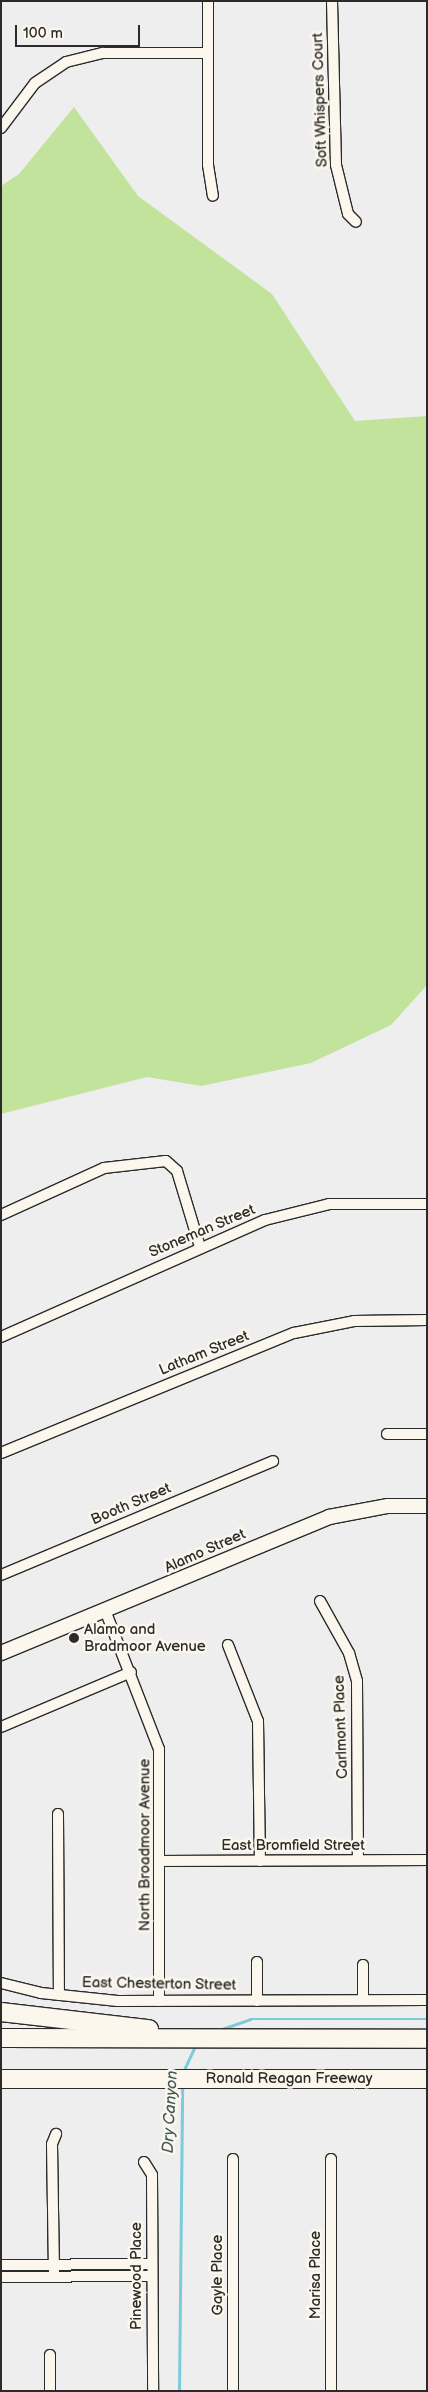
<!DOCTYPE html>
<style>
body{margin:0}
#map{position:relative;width:428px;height:2392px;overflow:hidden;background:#efeeef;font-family:"Balsamiq Sans",sans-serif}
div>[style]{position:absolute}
.green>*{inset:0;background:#c2e39c}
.stream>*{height:2.5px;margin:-1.25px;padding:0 1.25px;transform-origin:1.25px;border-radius:1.25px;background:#7ccbd9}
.roads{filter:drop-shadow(1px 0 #2b2b2b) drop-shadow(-1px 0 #2b2b2b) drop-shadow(0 1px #2b2b2b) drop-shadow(0 -1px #2b2b2b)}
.street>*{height:10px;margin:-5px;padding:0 5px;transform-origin:5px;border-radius:5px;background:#fbf7ec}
.secondary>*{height:14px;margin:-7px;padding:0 7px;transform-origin:7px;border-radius:7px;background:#fbf7ec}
.highway>*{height:18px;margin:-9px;padding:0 9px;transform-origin:9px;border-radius:9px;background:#fbf7ec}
.dots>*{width:14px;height:14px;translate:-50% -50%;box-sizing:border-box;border:2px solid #fbf7ec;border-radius:50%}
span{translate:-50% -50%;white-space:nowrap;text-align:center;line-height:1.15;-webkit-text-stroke:5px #fbf7ec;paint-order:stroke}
.street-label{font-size:15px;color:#2b2b2b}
.poi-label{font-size:15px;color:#2b2b2b}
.left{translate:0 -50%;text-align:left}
.water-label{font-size:16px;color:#435b5f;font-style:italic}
.frame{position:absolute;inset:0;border:2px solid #2b2b2b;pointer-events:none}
.scale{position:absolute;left:15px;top:25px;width:125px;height:22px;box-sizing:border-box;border:2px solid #2b2b2b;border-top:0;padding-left:6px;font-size:15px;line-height:18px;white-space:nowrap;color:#2b2b2b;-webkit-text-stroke:4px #fbf7ec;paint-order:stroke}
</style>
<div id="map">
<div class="green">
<div style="clip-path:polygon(74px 107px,138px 196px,272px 294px,355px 421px,427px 416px,427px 985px,391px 1025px,311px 1063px,201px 1086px,147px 1077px,1px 1114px,1px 186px,19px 174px)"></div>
</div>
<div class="stream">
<div style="left:216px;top:2031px;width:36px;rotate:-19deg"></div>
<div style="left:250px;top:2019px;width:177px"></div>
<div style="left:183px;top:2072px;width:29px;rotate:-65deg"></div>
<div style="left:179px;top:2391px;width:306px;rotate:-89.4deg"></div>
</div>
<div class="roads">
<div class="street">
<div style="left:208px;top:1px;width:164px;rotate:90deg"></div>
<div style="left:208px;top:165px;width:31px;rotate:81deg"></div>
<div style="left:332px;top:1px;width:164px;rotate:88.6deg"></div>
<div style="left:336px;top:165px;width:50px;rotate:76.2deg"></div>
<div style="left:348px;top:214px;width:11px;rotate:45deg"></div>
<div style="left:1px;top:128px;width:56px;rotate:-52.9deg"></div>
<div style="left:35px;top:83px;width:37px;rotate:-34deg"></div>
<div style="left:66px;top:62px;width:38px;rotate:-14deg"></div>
<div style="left:103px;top:53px;width:105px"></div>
<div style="left:1px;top:1215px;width:113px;rotate:-24.5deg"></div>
<div style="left:104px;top:1168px;width:62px;rotate:-6.4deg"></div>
<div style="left:166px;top:1161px;width:15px;rotate:42deg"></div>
<div style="left:177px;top:1171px;width:79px;rotate:73.2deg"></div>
<div style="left:1px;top:1337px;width:289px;rotate:-23.9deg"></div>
<div style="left:265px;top:1220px;width:66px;rotate:-14deg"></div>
<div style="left:329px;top:1204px;width:98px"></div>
<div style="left:387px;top:1434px;width:40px"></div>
<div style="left:1px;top:1453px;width:317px;rotate:-22.3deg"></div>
<div style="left:294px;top:1333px;width:61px;rotate:-11.3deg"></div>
<div style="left:354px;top:1321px;width:73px;rotate:-0.8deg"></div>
<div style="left:1px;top:1575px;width:295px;rotate:-22.7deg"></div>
<div style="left:320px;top:1601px;width:60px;rotate:60.9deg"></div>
<div style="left:349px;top:1653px;width:29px;rotate:74deg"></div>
<div style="left:357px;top:1681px;width:179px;rotate:89.7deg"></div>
<div style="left:105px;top:1610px;width:149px;rotate:68.8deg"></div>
<div style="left:159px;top:1749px;width:252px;rotate:90deg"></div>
<div style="left:228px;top:1645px;width:82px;rotate:68.5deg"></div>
<div style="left:258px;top:1721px;width:140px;rotate:89.2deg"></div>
<div style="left:1px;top:1727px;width:141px;rotate:-22.9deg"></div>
<div style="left:58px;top:1814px;width:181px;rotate:89.7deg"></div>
<div style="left:160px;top:1861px;width:267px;rotate:-0.2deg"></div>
<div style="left:257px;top:1962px;width:39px;rotate:90deg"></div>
<div style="left:363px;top:1965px;width:35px;rotate:90deg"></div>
<div style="left:1px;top:1983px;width:41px;rotate:14deg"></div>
<div style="left:41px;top:1993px;width:77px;rotate:5.9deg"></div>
<div style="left:118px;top:2001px;width:309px;rotate:-0.2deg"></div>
<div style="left:331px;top:2159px;width:232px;rotate:90deg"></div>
<div style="left:144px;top:2162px;width:15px;rotate:58deg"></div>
<div style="left:152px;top:2175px;width:216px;rotate:89.7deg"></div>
<div style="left:1px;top:2265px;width:151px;rotate:-0.4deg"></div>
<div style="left:54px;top:2272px;width:128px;rotate:-90.9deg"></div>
<div style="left:52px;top:2144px;width:11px;rotate:-68deg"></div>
<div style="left:1px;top:2277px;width:151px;rotate:-0.4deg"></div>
<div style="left:50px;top:2391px;width:36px;rotate:-90deg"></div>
<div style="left:233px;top:2391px;width:232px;rotate:-90deg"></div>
</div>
<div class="secondary">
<div style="left:1px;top:1653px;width:355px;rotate:-22.5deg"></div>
<div style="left:329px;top:1517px;width:60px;rotate:-10.6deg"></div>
<div style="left:388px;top:1506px;width:39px"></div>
</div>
<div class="highway">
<div style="left:1px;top:2012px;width:149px;rotate:6.6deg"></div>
<div style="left:1px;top:2038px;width:426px;rotate:0.1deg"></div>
<div style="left:1px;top:2079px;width:426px"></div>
</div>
</div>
<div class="dots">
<div style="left:74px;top:1638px;background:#2b2b2b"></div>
</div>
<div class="street-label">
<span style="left:320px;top:100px;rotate:-92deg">Soft Whispers Court</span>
<span style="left:202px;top:1231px;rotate:-23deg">Stoneman Street</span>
<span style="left:204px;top:1353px;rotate:-22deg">Latham Street</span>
<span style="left:131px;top:1504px;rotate:-23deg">Booth Street</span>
<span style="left:205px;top:1551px;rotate:-24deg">Alamo Street</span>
<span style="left:341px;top:1727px;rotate:-92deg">Carlmont Place</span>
<span style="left:145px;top:1845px;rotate:-90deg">North Broadmoor Avenue</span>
<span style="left:293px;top:1846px">East Bromfield Street</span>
<span style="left:159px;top:1984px;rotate:1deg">East Chesterton Street</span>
<span style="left:289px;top:2079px">Ronald Reagan Freeway</span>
<span style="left:218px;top:2275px;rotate:-90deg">Gayle Place</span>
<span style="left:316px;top:2275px;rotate:-90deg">Marisa Place</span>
<span style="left:137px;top:2276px;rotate:-90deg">Pinewood Place</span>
</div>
<div class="poi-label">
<span class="left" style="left:84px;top:1638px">Alamo and<br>Bradmoor Avenue</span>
</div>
<div class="water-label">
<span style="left:171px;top:2112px;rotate:-87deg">Dry Canyon</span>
</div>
<div class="frame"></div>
<div class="scale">100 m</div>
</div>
